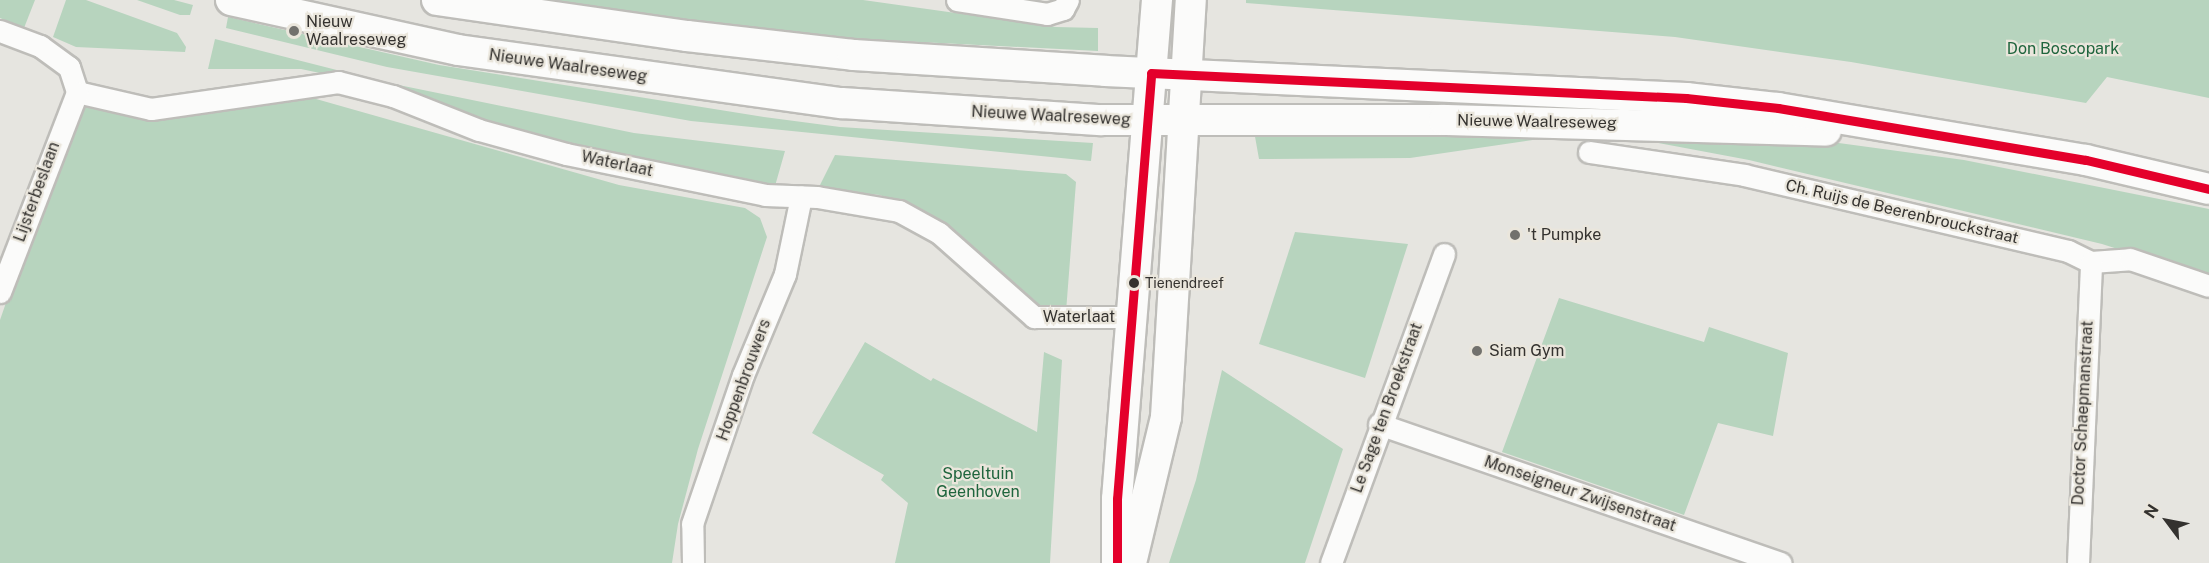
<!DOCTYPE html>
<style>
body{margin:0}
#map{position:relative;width:2209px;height:563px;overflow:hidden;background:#e6e5e0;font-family:"Public Sans",sans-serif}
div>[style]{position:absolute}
.green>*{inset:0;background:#b7d4be}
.roads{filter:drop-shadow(2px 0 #bebdb9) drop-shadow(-2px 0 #bebdb9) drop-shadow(0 2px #bebdb9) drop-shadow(0 -2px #bebdb9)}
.street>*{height:21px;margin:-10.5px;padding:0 10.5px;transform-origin:10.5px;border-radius:10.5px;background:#fbfbfa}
.secondary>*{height:30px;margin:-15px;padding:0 15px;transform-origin:15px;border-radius:15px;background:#fbfbfa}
.bus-1>*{height:9px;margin:-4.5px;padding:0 4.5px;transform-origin:4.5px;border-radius:4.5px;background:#e4002b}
.dots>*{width:16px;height:16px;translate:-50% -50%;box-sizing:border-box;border:3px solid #eae6dc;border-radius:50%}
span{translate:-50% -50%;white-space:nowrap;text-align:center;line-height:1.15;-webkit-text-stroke:4.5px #eae6dc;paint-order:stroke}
.bus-label{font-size:14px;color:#34322f}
.left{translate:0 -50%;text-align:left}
.poi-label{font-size:16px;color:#34322f}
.park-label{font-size:16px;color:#1f653d}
.street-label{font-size:16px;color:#34322f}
.north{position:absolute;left:2137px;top:491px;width:60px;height:60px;-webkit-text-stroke:4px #eae6dc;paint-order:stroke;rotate:302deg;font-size:16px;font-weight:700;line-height:24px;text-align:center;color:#34322f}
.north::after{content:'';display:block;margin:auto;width:21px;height:27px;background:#34322f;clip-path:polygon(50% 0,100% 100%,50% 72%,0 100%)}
</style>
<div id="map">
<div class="green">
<div style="clip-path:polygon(0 0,35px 0,24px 28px,0 18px)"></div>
<div style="clip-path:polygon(66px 0,86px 0,177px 33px,186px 47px,185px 52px,76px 47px,53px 37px)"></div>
<div style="clip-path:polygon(137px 0,174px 0,193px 5px,190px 15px,180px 15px)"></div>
<div style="clip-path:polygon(553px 0,863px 0,1056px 27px,1098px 28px,1098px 51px,861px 39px,715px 25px)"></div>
<div style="clip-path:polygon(1246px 0,2209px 0,2209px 98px,2107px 77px,2086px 103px,1851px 62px,1675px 37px,1246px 3px)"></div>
<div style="clip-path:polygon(228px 17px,439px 65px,764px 117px,840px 127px,1093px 143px,1091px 161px,691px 121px,387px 67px,226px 28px)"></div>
<div style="clip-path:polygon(215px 39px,384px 82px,634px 133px,785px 151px,775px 186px,684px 174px,541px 140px,353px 80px,301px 69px,208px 69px)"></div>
<div style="clip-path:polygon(295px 93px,619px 185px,745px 208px,760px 218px,767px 237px,698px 449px,678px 524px,672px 563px,0 563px,0 320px,75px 104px)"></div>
<div style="clip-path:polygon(1254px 131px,1772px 134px,1964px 160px,2209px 209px,2209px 278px,2102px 244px,1749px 160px,1653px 142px,1567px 135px,1410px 158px,1259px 159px)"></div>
<div style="clip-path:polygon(835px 155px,1066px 174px,1076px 182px,1066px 312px,1034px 309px,903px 205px,880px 195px,818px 189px)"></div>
<div style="clip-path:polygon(1295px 232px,1408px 244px,1365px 378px,1259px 344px)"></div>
<div style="clip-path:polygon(1559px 298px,1704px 342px,1709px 327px,1788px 353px,1773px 436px,1718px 423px,1684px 515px,1502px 452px)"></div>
<div style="clip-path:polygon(865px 342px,931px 381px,933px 378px,1037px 432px,1044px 352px,1062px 360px,1050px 563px,895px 563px,908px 503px,881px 480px,884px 475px,812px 433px)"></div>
<div style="clip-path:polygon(1222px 370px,1343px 449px,1305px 563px,1169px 563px,1196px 480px)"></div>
</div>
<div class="roads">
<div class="street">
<div style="left:957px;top:0;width:91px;rotate:8.8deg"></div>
<div style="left:1047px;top:14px;width:17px;rotate:-17deg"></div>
<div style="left:1063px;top:9px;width:10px;rotate:-61deg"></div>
<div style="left:0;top:31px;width:43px;rotate:20.6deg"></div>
<div style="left:40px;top:46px;width:36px;rotate:36deg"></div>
<div style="left:69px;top:67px;width:26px;rotate:72deg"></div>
<div style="left:77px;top:92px;width:76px;rotate:12.9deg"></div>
<div style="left:151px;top:109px;width:189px;rotate:-8.2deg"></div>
<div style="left:338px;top:82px;width:57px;rotate:14.3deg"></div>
<div style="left:393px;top:96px;width:92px;rotate:21.6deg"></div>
<div style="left:479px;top:130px;width:90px;rotate:15.4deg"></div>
<div style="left:566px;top:154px;width:203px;rotate:11.6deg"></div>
<div style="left:765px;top:195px;width:52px;rotate:2.2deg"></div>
<div style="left:817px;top:197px;width:83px;rotate:9.7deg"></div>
<div style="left:899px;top:211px;width:46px;rotate:28.8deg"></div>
<div style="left:939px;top:233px;width:127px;rotate:41.5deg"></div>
<div style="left:1034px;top:317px;width:98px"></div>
<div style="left:1589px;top:152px;width:157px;rotate:8.4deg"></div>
<div style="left:1744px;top:175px;width:333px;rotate:13.2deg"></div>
<div style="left:2068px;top:251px;width:25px;rotate:26deg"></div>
<div style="left:2091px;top:262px;width:39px;rotate:-4deg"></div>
<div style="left:2130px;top:259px;width:83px;rotate:18.9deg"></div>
<div style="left:0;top:292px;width:214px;rotate:-68.9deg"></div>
<div style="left:1379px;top:424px;width:425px;rotate:19.1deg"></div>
<div style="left:693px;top:563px;width:39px;rotate:-91deg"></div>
<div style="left:692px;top:524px;width:157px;rotate:-71.1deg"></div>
<div style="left:743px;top:375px;width:109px;rotate:-67.4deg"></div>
<div style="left:785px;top:274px;width:79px;rotate:-78.3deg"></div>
<div style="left:1331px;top:563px;width:329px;rotate:-69.9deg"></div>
<div style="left:2078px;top:563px;width:301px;rotate:-87.5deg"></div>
</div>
<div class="secondary">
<div style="left:231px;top:0;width:232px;rotate:12.4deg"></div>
<div style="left:458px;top:50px;width:388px;rotate:7.9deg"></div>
<div style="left:842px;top:103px;width:260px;rotate:3.8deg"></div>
<div style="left:1101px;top:120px;width:343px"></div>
<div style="left:1444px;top:120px;width:382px;rotate:1.6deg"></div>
<div style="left:437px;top:0;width:253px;rotate:8.2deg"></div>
<div style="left:687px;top:36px;width:167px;rotate:6.5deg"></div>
<div style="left:853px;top:55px;width:253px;rotate:3.6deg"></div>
<div style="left:1105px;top:71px;width:582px;rotate:2.66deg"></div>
<div style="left:1686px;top:98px;width:93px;rotate:6.2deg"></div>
<div style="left:1778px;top:108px;width:312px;rotate:9.6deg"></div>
<div style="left:2086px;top:160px;width:126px;rotate:13.3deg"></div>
<div style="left:1117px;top:563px;width:64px;rotate:-90deg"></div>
<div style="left:1117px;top:499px;width:501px;rotate:-85.42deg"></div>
<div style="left:1131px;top:563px;width:150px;rotate:-76.5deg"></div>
<div style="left:1166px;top:417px;width:418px;rotate:-86.6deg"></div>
</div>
</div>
<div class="bus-1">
<div style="left:1117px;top:563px;width:64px;rotate:-90deg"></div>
<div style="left:1117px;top:499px;width:427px;rotate:-85.4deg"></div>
<div style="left:1151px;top:73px;width:536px;rotate:2.68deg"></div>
<div style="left:1686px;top:98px;width:93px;rotate:6.2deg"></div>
<div style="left:1778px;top:108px;width:312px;rotate:9.6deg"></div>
<div style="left:2086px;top:160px;width:126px;rotate:13.3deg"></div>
</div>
<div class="dots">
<div style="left:294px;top:31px;background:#72716d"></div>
<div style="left:1515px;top:235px;background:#72716d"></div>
<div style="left:1134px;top:283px;background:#34322f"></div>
<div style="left:1477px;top:351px;background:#72716d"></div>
</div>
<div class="bus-label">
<span class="left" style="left:1145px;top:283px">Tienendreef</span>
</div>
<div class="poi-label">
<span class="left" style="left:306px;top:31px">Nieuw<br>Waalreseweg</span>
<span class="left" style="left:1527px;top:235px">'t Pumpke</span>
<span class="left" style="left:1489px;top:351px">Siam Gym</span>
</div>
<div class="park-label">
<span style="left:2063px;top:49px">Don Boscopark</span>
<span style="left:978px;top:483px">Speeltuin<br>Geenhoven</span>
</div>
<div class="street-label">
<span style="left:568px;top:66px;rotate:8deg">Nieuwe Waalreseweg</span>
<span style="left:1051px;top:116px;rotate:3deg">Nieuwe Waalreseweg</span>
<span style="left:1537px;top:122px;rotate:1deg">Nieuwe Waalreseweg</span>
<span style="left:617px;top:164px;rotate:12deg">Waterlaat</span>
<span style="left:37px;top:192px;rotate:-70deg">Lijsterbeslaan</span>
<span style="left:1902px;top:212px;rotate:13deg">Ch. Ruijs de Beerenbrouckstraat</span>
<span style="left:1079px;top:317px">Waterlaat</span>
<span style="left:744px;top:380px;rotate:-70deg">Hoppenbrouwers</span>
<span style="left:1387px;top:408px;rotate:-70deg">Le Sage ten Broekstraat</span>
<span style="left:2083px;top:413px;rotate:-87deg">Doctor Schaepmanstraat</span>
<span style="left:1580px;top:494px;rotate:19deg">Monseigneur Zwijsenstraat</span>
</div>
<div class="north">N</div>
</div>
